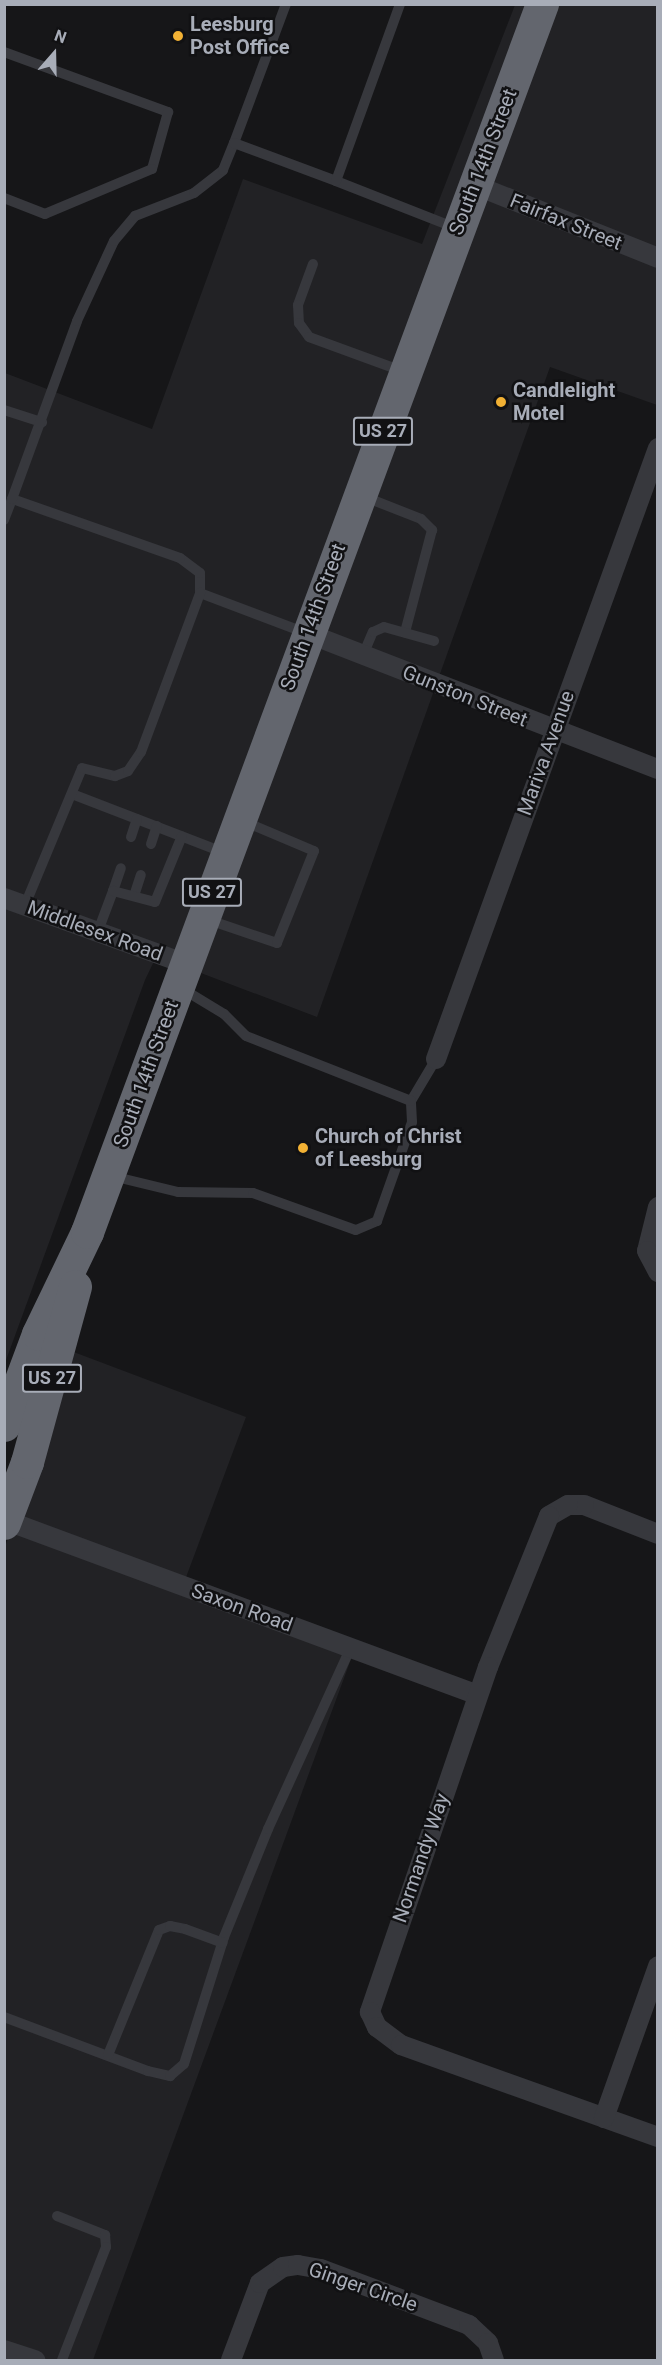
<!DOCTYPE html>
<style>
body{margin:0}
#map{position:relative;width:662px;height:2365px;overflow:hidden;background:#161618;font-family:Roboto,sans-serif}
div>[style]{position:absolute}
.built>*{inset:0;background:#222225}
.lane>*{height:10px;margin:-5px;padding:0 5px;transform-origin:5px;border-radius:5px;background:#37383d}
.street>*{height:20px;margin:-10px;padding:0 10px;transform-origin:10px;border-radius:10px;background:#37383d}
.highway>*{height:33px;margin:-16.5px;padding:0 16.5px;transform-origin:16.5px;border-radius:16.5px;background:#63666e}
.dots>*{width:16px;height:16px;translate:-50% -50%;box-sizing:border-box;border:3px solid #111113;border-radius:50%}
span{translate:-50% -50%;white-space:nowrap;text-align:center;line-height:1.15;-webkit-text-stroke:5px #111113;paint-order:stroke}
.shield-label span{padding:2px 4px;background:#111113;border:2px solid;border-radius:4px;-webkit-text-stroke-width:0}
.shield-label{font-size:18px;color:#a8adb8;font-weight:700}
.poi-label{font-size:20px;color:#a8adb8;font-weight:700}
.left{translate:0 -50%;text-align:left}
.street-label{font-size:20px;color:#a8adb8}
.frame{position:absolute;inset:0;border:6px solid #a8adb8;pointer-events:none}
.north{position:absolute;left:24px;top:24px;width:60px;height:60px;-webkit-text-stroke:4px #111113;paint-order:stroke;rotate:20deg;font-size:16px;font-weight:700;line-height:24px;text-align:center;color:#a8adb8}
.north::after{content:'';display:block;margin:auto;width:21px;height:27px;background:#a8adb8;clip-path:polygon(50% 0,100% 100%,50% 72%,0 100%)}
</style>
<div id="map">
<div class="built">
<div style="clip-path:polygon(515px 5px,533px 5px,176px 964px,156px 957px,145px 980px,5px 1363px,5px 373px,152px 429px,243px 179px,422px 244px)"></div>
<div style="clip-path:polygon(552px 5px,657px 5px,657px 405px,550px 367px,317px 1017px,193px 970px)"></div>
<div style="clip-path:polygon(71px 1351px,246px 1417px,182px 1588px,354px 1651px,93px 2360px,5px 2360px,4px 1550px)"></div>
</div>
<div class="lane">
<div style="left:4px;top:52px;width:175px;rotate:20.1deg"></div>
<div style="left:168px;top:112px;width:59px;rotate:105.7deg"></div>
<div style="left:152px;top:169px;width:116px;rotate:157.2deg"></div>
<div style="left:45px;top:214px;width:44px;rotate:-158.7deg"></div>
<div style="left:234px;top:143px;width:148px;rotate:-69.5deg"></div>
<div style="left:336px;top:181px;width:129px;rotate:21.4deg"></div>
<div style="left:313px;top:264px;width:44px;rotate:110.1deg"></div>
<div style="left:298px;top:305px;width:18px;rotate:87deg"></div>
<div style="left:299px;top:323px;width:17px;rotate:54deg"></div>
<div style="left:309px;top:337px;width:99px;rotate:20.1deg"></div>
<div style="left:4px;top:410px;width:40px;rotate:18deg"></div>
<div style="left:365px;top:497px;width:60px;rotate:21.4deg"></div>
<div style="left:421px;top:519px;width:16px;rotate:45deg"></div>
<div style="left:432px;top:530px;width:106px;rotate:104.8deg"></div>
<div style="left:4px;top:520px;width:22px;rotate:-69deg"></div>
<div style="left:306px;top:633px;width:113px;rotate:-159.3deg"></div>
<div style="left:200px;top:593px;width:20px;rotate:-90deg"></div>
<div style="left:200px;top:573px;width:25px;rotate:-143deg"></div>
<div style="left:180px;top:558px;width:178px;rotate:-160.6deg"></div>
<div style="left:12px;top:499px;width:189px;rotate:-69.9deg"></div>
<div style="left:77px;top:321px;width:88px;rotate:-65.2deg"></div>
<div style="left:114px;top:241px;width:33px;rotate:-50deg"></div>
<div style="left:135px;top:216px;width:63px;rotate:-21.3deg"></div>
<div style="left:194px;top:193px;width:37px;rotate:-38deg"></div>
<div style="left:223px;top:170px;width:29px;rotate:-68deg"></div>
<div style="left:234px;top:143px;width:109px;rotate:20.4deg"></div>
<div style="left:336px;top:181px;width:188px;rotate:-70.1deg"></div>
<div style="left:363px;top:655px;width:25px;rotate:-67deg"></div>
<div style="left:373px;top:632px;width:12px;rotate:-24deg"></div>
<div style="left:384px;top:627px;width:52px;rotate:15.6deg"></div>
<div style="left:72px;top:794px;width:164px;rotate:21.1deg"></div>
<div style="left:131px;top:837px;width:19px;rotate:-72deg"></div>
<div style="left:151px;top:844px;width:19px;rotate:-72deg"></div>
<div style="left:113px;top:891px;width:24px;rotate:-71deg"></div>
<div style="left:134px;top:896px;width:22px;rotate:-72deg"></div>
<div style="left:25px;top:905px;width:148px;rotate:-67.4deg"></div>
<div style="left:82px;top:768px;width:34px;rotate:14deg"></div>
<div style="left:115px;top:776px;width:14px;rotate:-21deg"></div>
<div style="left:128px;top:771px;width:23px;rotate:-56deg"></div>
<div style="left:141px;top:752px;width:170px;rotate:-69.6deg"></div>
<div style="left:206px;top:919px;width:75px;rotate:18.7deg"></div>
<div style="left:277px;top:943px;width:99px;rotate:-68.1deg"></div>
<div style="left:314px;top:851px;width:77px;rotate:-157.1deg"></div>
<div style="left:98px;top:931px;width:43px;rotate:-69.4deg"></div>
<div style="left:113px;top:891px;width:43px;rotate:14.7deg"></div>
<div style="left:155px;top:902px;width:71px;rotate:-67.8deg"></div>
<div style="left:411px;top:1101px;width:49px;rotate:-59.2deg"></div>
<div style="left:112px;top:1176px;width:68px;rotate:13.6deg"></div>
<div style="left:178px;top:1192px;width:75px;rotate:0.8deg"></div>
<div style="left:253px;top:1193px;width:109px;rotate:19.8deg"></div>
<div style="left:356px;top:1230px;width:23px;rotate:-23deg"></div>
<div style="left:377px;top:1221px;width:105px;rotate:-70.5deg"></div>
<div style="left:412px;top:1122px;width:21px;rotate:-93deg"></div>
<div style="left:411px;top:1101px;width:177px;rotate:-158.5deg"></div>
<div style="left:246px;top:1036px;width:31px;rotate:-135deg"></div>
<div style="left:224px;top:1014px;width:50px;rotate:-148.8deg"></div>
<div style="left:4px;top:2017px;width:154px;rotate:20.6deg"></div>
<div style="left:148px;top:2071px;width:23px;rotate:13deg"></div>
<div style="left:170px;top:2076px;width:18px;rotate:-41deg"></div>
<div style="left:184px;top:2064px;width:133px;rotate:-72.5deg"></div>
<div style="left:224px;top:1937px;width:117px;rotate:-67.8deg"></div>
<div style="left:268px;top:1829px;width:200px;rotate:-65.5deg"></div>
<div style="left:108px;top:2055px;width:135px;rotate:-67.8deg"></div>
<div style="left:159px;top:1930px;width:12px;rotate:-20deg"></div>
<div style="left:170px;top:1926px;width:15px;rotate:11deg"></div>
<div style="left:185px;top:1929px;width:40px;rotate:20.2deg"></div>
<div style="left:57px;top:2216px;width:52px;rotate:21.6deg"></div>
<div style="left:105px;top:2235px;width:12px;rotate:85deg"></div>
<div style="left:106px;top:2247px;width:121px;rotate:111.3deg"></div>
</div>
<div class="street">
<div style="left:475px;top:185px;width:197px;rotate:21.7deg"></div>
<div style="left:307px;top:633px;width:376px;rotate:21.2deg"></div>
<div style="left:4px;top:898px;width:194px;rotate:19.9deg"></div>
<div style="left:436px;top:1059px;width:650px;rotate:-70.03deg"></div>
<div style="left:658px;top:1207px;width:45px;rotate:104deg"></div>
<div style="left:647px;top:1251px;width:24px;rotate:62deg"></div>
<div style="left:5px;top:1520px;width:504px;rotate:20.3deg"></div>
<div style="left:658px;top:1534px;width:79px;rotate:-158.6deg"></div>
<div style="left:584px;top:1505px;width:16px;rotate:180deg"></div>
<div style="left:568px;top:1505px;width:22px;rotate:150deg"></div>
<div style="left:549px;top:1516px;width:163px;rotate:112deg"></div>
<div style="left:488px;top:1667px;width:365px;rotate:108.9deg"></div>
<div style="left:370px;top:2012px;width:17px;rotate:65deg"></div>
<div style="left:377px;top:2027px;width:30px;rotate:37deg"></div>
<div style="left:401px;top:2045px;width:273px;rotate:19.7deg"></div>
<div style="left:604px;top:2118px;width:161px;rotate:-70.4deg"></div>
<div style="left:4px;top:2350px;width:33px;rotate:18deg"></div>
<div style="left:231px;top:2360px;width:82px;rotate:-69.4deg"></div>
<div style="left:260px;top:2283px;width:28px;rotate:-35deg"></div>
<div style="left:283px;top:2267px;width:15px;rotate:-8deg"></div>
<div style="left:298px;top:2265px;width:23px;rotate:10deg"></div>
<div style="left:321px;top:2269px;width:158px;rotate:20.7deg"></div>
<div style="left:469px;top:2325px;width:26px;rotate:43deg"></div>
<div style="left:488px;top:2343px;width:18px;rotate:71deg"></div>
</div>
<div class="highway">
<div style="left:4px;top:1425px;width:97px;rotate:-69.5deg"></div>
<div style="left:38px;top:1334px;width:113px;rotate:-64.3deg"></div>
<div style="left:87px;top:1232px;width:1310px;rotate:-69.67deg"></div>
<div style="left:4px;top:1523px;width:65px;rotate:-69.3deg"></div>
<div style="left:27px;top:1462px;width:182px;rotate:-74.7deg"></div>
</div>
<div class="dots">
<div style="left:178px;top:36px;background:#f2b134"></div>
<div style="left:501px;top:402px;background:#f2b134"></div>
<div style="left:303px;top:1148px;background:#f2b134"></div>
</div>
<div class="shield-label">
<span style="left:383px;top:431px">US 27</span>
<span style="left:212px;top:892px">US 27</span>
<span style="left:52px;top:1378px">US 27</span>
</div>
<div class="poi-label">
<span class="left" style="left:190px;top:36px">Leesburg<br>Post Office</span>
<span class="left" style="left:513px;top:402px">Candlelight<br>Motel</span>
<span class="left" style="left:315px;top:1148px">Church of Christ<br>of Leesburg</span>
</div>
<div class="street-label">
<span style="left:483px;top:162px;rotate:-69deg">South 14th Street</span>
<span style="left:566px;top:222px;rotate:22deg">Fairfax Street</span>
<span style="left:313px;top:617px;rotate:-70deg">South 14th Street</span>
<span style="left:465px;top:696px;rotate:22deg">Gunston Street</span>
<span style="left:546px;top:753px;rotate:-70deg">Mariva Avenue</span>
<span style="left:95px;top:931px;rotate:20deg">Middlesex Road</span>
<span style="left:146px;top:1074px;rotate:-70deg">South 14th Street</span>
<span style="left:242px;top:1608px;rotate:20deg">Saxon Road</span>
<span style="left:421px;top:1858px;rotate:-71deg">Normandy Way</span>
<span style="left:363px;top:2287px;rotate:19deg">Ginger Circle</span>
</div>
<div class="frame"></div>
<div class="north">N</div>
</div>
